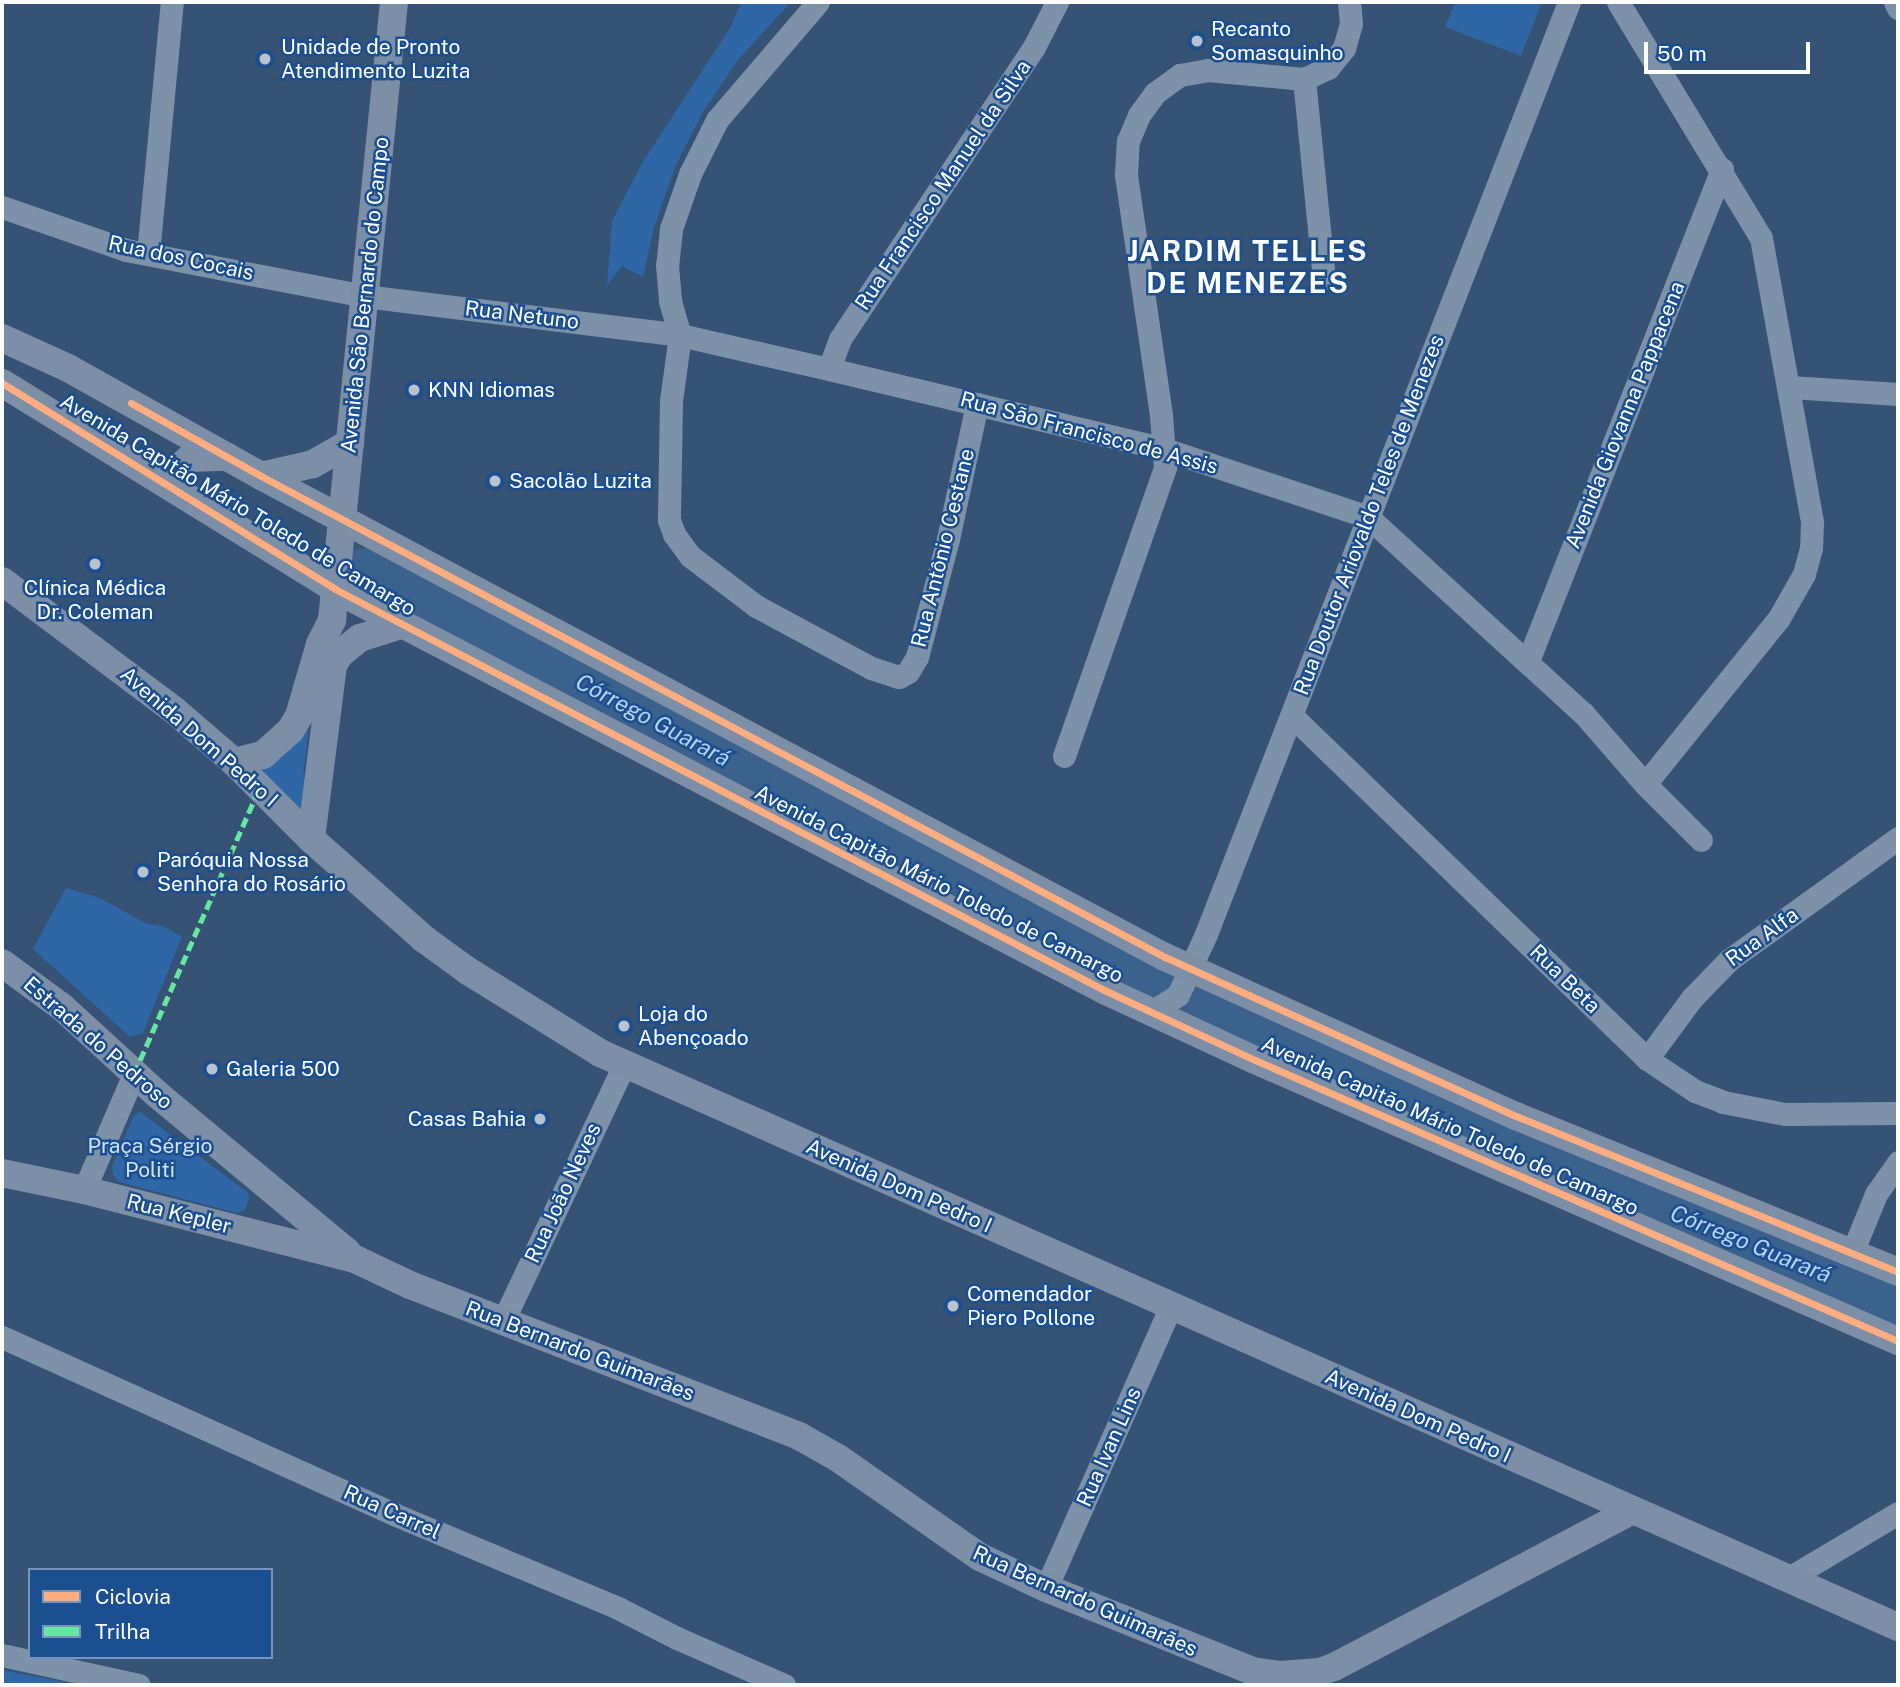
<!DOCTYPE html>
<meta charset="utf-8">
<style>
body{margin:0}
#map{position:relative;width:1900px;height:1687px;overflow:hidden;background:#365274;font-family:"Public Sans",sans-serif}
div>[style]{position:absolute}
.green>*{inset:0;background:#2f66a5}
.river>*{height:40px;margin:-20px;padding:0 20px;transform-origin:20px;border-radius:20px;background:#3b618d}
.minor>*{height:23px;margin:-11.5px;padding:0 11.5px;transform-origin:11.5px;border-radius:11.5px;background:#7d92a8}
.major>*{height:28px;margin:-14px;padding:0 14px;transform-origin:14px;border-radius:14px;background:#7d8ea7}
.quiet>*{height:5px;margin-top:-2.5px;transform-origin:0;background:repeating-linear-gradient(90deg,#66e7a1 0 10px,transparent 0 15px)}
.cycleway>*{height:7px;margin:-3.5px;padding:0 3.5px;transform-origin:3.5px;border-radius:3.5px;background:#ffac80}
.dots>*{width:19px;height:19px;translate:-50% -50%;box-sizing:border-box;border:4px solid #1b4f8f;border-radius:50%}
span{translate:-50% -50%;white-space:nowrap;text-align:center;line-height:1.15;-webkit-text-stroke:5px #1b4f8f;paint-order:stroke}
.poi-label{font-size:21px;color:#fff}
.left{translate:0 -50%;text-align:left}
.right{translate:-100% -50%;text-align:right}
.street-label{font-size:21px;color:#fff}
.park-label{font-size:21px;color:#cfe3fa}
.water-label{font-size:23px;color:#b5d3f5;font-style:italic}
.district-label{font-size:28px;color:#fff;font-weight:700;letter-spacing:2px}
.frame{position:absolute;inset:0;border:4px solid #fff;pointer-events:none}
.legend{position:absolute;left:28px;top:1568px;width:245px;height:91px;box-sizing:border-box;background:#1b4f8f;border:2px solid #7695bc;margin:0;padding:9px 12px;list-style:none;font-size:21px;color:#fff}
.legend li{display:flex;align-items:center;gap:14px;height:35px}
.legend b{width:35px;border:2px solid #7695bc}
.scale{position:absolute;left:1644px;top:42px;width:166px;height:32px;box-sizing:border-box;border:4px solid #fff;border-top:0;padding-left:9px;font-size:21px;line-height:24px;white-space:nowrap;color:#fff;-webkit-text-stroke:5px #1b4f8f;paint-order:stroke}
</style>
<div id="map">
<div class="green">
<div style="clip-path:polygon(741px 2px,791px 2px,738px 60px,703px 112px,675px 167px,654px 228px,643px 277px,622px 266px,607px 286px,612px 221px,642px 163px,730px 28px)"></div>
<div style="clip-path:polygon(1455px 2px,1542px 2px,1521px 56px,1445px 27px)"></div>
<div style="clip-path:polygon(317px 718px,309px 726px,303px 777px,309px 783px,303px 815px,249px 763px)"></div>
<div style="clip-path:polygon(66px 888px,100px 898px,145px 923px,163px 926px,182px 937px,143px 1033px,130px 1037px,33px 949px)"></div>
<div style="clip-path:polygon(139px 1111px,247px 1192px,249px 1198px,245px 1210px,237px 1213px,119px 1182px,113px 1175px,112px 1166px,133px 1118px)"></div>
<div style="clip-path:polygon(2px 1670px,81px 1685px,2px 1685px)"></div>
</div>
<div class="river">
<div style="left:363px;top:568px;width:960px;rotate:27.74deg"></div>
<div style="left:1213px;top:1015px;width:398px;rotate:23.4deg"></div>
<div style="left:1578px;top:1173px;width:346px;rotate:22.4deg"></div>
</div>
<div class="minor">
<div style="left:818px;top:2px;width:155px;rotate:130.6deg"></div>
<div style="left:717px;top:120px;width:60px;rotate:116.6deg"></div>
<div style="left:690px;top:174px;width:58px;rotate:109.1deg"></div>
<div style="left:671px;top:229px;width:36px;rotate:96deg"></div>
<div style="left:667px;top:265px;width:36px;rotate:85deg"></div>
<div style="left:670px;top:301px;width:35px;rotate:74deg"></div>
<div style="left:680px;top:335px;width:67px;rotate:97.8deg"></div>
<div style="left:671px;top:401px;width:119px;rotate:91deg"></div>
<div style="left:669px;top:520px;width:15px;rotate:70deg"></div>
<div style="left:674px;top:534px;width:27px;rotate:54deg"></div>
<div style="left:690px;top:556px;width:83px;rotate:37.1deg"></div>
<div style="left:756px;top:606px;width:131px;rotate:28.3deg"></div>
<div style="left:871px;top:668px;width:29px;rotate:18deg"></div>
<div style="left:899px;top:677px;width:10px;rotate:-29deg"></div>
<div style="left:908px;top:672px;width:17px;rotate:-59deg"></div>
<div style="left:917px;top:657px;width:122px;rotate:-75.3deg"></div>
<div style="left:948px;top:539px;width:138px;rotate:-77.9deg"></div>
<div style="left:1618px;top:2px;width:276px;rotate:58.8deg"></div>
<div style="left:1761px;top:238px;width:289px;rotate:79.8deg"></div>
<div style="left:1812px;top:522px;width:26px;rotate:92deg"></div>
<div style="left:1811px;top:548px;width:27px;rotate:105deg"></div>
<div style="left:1804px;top:574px;width:51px;rotate:119.6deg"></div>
<div style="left:1779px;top:618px;width:213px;rotate:128.9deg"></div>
<div style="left:1895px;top:2px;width:7px;rotate:63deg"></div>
<div style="left:1304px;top:79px;width:200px;rotate:84.3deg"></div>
<div style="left:2px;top:207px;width:131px;rotate:19.1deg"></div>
<div style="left:126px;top:250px;width:242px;rotate:10.9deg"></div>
<div style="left:364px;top:296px;width:318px;rotate:7deg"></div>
<div style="left:680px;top:335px;width:153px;rotate:12.9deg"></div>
<div style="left:829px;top:369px;width:344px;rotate:13.4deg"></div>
<div style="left:1164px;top:449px;width:215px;rotate:18.4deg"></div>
<div style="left:1368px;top:517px;width:291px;rotate:42.4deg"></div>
<div style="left:1583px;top:713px;width:94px;rotate:48.9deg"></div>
<div style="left:1645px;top:784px;width:79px;rotate:45deg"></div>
<div style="left:148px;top:254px;width:253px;rotate:-84.6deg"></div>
<div style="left:829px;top:369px;width:32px;rotate:-70deg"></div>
<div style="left:840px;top:339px;width:351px;rotate:-56.4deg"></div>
<div style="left:1034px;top:47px;width:51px;rotate:-62.9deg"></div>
<div style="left:1790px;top:387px;width:108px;rotate:3.7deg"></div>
<div style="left:1528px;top:661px;width:529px;rotate:-68.48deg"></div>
<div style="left:1292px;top:716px;width:494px;rotate:44deg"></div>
<div style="left:1647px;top:1059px;width:58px;rotate:33.7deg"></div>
<div style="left:1695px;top:1091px;width:30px;rotate:21deg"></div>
<div style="left:1723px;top:1102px;width:63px;rotate:11deg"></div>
<div style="left:1785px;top:1114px;width:113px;rotate:-0.5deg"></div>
<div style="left:1064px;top:756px;width:306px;rotate:-70.7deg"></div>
<div style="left:1165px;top:467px;width:52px;rotate:-94.4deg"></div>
<div style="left:1161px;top:415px;width:243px;rotate:-98.3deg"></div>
<div style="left:1126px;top:175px;width:34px;rotate:-87deg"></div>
<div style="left:1128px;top:141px;width:28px;rotate:-67deg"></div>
<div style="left:1139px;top:115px;width:27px;rotate:-54deg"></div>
<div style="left:1155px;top:93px;width:31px;rotate:-36deg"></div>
<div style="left:1180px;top:75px;width:27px;rotate:-10deg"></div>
<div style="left:1207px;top:70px;width:97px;rotate:5.3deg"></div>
<div style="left:1304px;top:79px;width:26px;rotate:-25deg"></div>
<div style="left:1328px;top:68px;width:26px;rotate:-51deg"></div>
<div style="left:1344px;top:48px;width:25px;rotate:-74deg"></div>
<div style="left:1351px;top:24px;width:22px;rotate:-95deg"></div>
<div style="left:1150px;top:1013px;width:33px;rotate:-33deg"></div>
<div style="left:1178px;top:995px;width:67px;rotate:-65.3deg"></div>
<div style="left:1206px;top:934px;width:1000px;rotate:-68.72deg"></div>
<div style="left:1647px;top:1059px;width:76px;rotate:-53.6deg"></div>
<div style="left:1692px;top:998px;width:53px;rotate:-45.8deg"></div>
<div style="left:1729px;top:960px;width:208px;rotate:-35.8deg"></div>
<div style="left:84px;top:1190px;width:126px;rotate:-66.7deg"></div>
<div style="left:1852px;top:1253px;width:64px;rotate:-67.9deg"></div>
<div style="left:1876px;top:1194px;width:39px;rotate:-55deg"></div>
<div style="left:503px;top:1321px;width:283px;rotate:-64.7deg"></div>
<div style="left:2px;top:1337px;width:432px;rotate:24.3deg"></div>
<div style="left:396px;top:1515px;width:241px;rotate:22.7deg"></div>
<div style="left:618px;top:1608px;width:66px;rotate:27deg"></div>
<div style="left:677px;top:1638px;width:117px;rotate:23.7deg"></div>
<div style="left:1789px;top:1578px;width:127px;rotate:-30.8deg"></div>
<div style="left:1046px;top:1588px;width:308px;rotate:-66.1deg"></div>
<div style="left:2px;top:1655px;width:140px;rotate:12.4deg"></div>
</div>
<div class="major">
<div style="left:2px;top:338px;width:72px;rotate:24.4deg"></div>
<div style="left:68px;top:368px;width:221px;rotate:29.2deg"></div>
<div style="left:261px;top:476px;width:1024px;rotate:28.02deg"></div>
<div style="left:1165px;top:957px;width:385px;rotate:24.4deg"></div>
<div style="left:1516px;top:1116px;width:413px;rotate:22.2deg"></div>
<div style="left:2px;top:383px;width:392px;rotate:31.7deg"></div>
<div style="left:335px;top:589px;width:867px;rotate:27.54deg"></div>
<div style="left:1104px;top:990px;width:166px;rotate:24.9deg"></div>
<div style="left:1255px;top:1060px;width:702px;rotate:23.61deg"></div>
<div style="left:261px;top:476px;width:53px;rotate:-13deg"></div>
<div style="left:313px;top:464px;width:43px;rotate:-29.6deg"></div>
<div style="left:169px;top:485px;width:17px;rotate:-62deg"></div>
<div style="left:177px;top:470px;width:18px;rotate:-43deg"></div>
<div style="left:190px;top:458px;width:37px;rotate:-2deg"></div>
<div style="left:2px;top:581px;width:216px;rotate:36.9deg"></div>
<div style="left:175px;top:711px;width:78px;rotate:40.8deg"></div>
<div style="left:234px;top:762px;width:109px;rotate:45deg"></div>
<div style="left:311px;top:839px;width:151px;rotate:41.5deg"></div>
<div style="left:424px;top:939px;width:54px;rotate:36deg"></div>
<div style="left:468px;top:971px;width:155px;rotate:31.8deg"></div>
<div style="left:600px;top:1053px;width:1419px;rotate:23.86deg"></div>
<div style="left:234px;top:762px;width:30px;rotate:-14deg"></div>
<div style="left:263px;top:755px;width:36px;rotate:-42deg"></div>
<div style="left:290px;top:731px;width:17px;rotate:-59deg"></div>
<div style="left:299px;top:716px;width:75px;rotate:-73.7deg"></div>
<div style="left:320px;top:644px;width:27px;rotate:-63deg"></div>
<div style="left:332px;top:620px;width:621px;rotate:-84.27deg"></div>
<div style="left:311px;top:839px;width:175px;rotate:-82.8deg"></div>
<div style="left:333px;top:665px;width:13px;rotate:-58deg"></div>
<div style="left:340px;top:654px;width:26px;rotate:-39deg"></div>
<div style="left:360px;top:638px;width:43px;rotate:-17.6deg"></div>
<div style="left:2px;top:963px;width:74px;rotate:36.3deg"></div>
<div style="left:62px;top:1007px;width:130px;rotate:42.5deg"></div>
<div style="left:158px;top:1095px;width:246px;rotate:39.7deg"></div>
<div style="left:2px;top:1173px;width:84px;rotate:11.7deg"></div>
<div style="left:84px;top:1190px;width:280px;rotate:14.3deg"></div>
<div style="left:355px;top:1259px;width:61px;rotate:25.3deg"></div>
<div style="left:410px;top:1285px;width:417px;rotate:21.2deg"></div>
<div style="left:799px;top:1436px;width:45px;rotate:29.4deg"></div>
<div style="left:838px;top:1458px;width:173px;rotate:34.9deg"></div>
<div style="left:980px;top:1557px;width:73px;rotate:25.2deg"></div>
<div style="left:1046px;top:1588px;width:222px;rotate:21.9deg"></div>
<div style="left:1252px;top:1671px;width:28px;rotate:8deg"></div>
<div style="left:1280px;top:1675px;width:40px;rotate:-4.3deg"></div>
<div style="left:1320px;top:1672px;width:15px;rotate:-20deg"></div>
<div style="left:1334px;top:1667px;width:335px;rotate:-27.7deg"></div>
</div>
<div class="quiet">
<div style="left:134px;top:1074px;width:313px;rotate:-66.3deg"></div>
</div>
<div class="cycleway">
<div style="left:2px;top:383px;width:392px;rotate:31.7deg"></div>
<div style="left:335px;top:589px;width:867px;rotate:27.54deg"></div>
<div style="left:1104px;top:990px;width:166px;rotate:24.9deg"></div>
<div style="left:1255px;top:1060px;width:702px;rotate:23.61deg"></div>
<div style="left:131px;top:403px;width:149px;rotate:29.3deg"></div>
<div style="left:261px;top:476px;width:1024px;rotate:28.02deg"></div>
<div style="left:1165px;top:957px;width:385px;rotate:24.4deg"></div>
<div style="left:1516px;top:1116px;width:413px;rotate:22.2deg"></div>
</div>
<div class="dots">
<div style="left:1197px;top:41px;background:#b9c2ce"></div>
<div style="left:265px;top:59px;background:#b9c2ce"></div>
<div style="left:414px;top:390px;background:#b9c2ce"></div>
<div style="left:495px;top:481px;background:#b9c2ce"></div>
<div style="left:95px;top:564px;background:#b9c2ce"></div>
<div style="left:143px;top:872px;background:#b9c2ce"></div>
<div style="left:624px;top:1026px;background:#b9c2ce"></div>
<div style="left:212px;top:1069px;background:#b9c2ce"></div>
<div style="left:540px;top:1119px;background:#b9c2ce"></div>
<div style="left:953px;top:1306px;background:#b9c2ce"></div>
</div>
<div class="poi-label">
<span class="left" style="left:1211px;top:41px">Recanto<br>Somasquinho</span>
<span class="left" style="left:281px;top:59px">Unidade de Pronto<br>Atendimento Luzita</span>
<span class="left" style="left:428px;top:390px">KNN Idiomas</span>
<span class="left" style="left:509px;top:481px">Sacolão Luzita</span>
<span style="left:95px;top:600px">Clínica Médica<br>Dr. Coleman</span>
<span class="left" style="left:157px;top:872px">Paróquia Nossa<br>Senhora do Rosário</span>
<span class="left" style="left:638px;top:1026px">Loja do<br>Abençoado</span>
<span class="left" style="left:226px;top:1069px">Galeria 500</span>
<span class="right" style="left:526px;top:1119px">Casas Bahia</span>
<span class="left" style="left:967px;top:1306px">Comendador<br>Piero Pollone</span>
</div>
<div class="street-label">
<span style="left:943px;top:185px;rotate:-56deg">Rua Francisco Manuel da Silva</span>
<span style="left:181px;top:258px;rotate:12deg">Rua dos Cocais</span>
<span style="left:365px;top:295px;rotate:-84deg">Avenida São Bernardo do Campo</span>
<span style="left:522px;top:315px;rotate:7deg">Rua Netuno</span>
<span style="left:1625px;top:415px;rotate:-68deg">Avenida Giovanna Pappacena</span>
<span style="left:1089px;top:433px;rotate:15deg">Rua São Francisco de Assis</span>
<span style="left:238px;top:505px;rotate:31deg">Avenida Capitão Mário Toledo de Camargo</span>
<span style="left:1369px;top:515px;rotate:-69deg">Rua Doutor Ariovaldo Teles de Menezes</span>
<span style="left:943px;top:548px;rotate:-76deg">Rua Antônio Cestane</span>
<span style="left:199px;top:737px;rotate:41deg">Avenida Dom Pedro I</span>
<span style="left:939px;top:884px;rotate:27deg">Avenida Capitão Mário Toledo de Camargo</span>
<span style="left:1762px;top:937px;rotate:-36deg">Rua Alfa</span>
<span style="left:1565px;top:979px;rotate:44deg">Rua Beta</span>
<span style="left:98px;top:1043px;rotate:41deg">Estrada do Pedroso</span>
<span style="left:1450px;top:1126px;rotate:24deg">Avenida Capitão Mário Toledo de Camargo</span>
<span style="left:899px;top:1186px;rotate:24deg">Avenida Dom Pedro I</span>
<span style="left:563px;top:1193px;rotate:-65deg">Rua João Neves</span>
<span style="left:179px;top:1214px;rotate:14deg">Rua Kepler</span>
<span style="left:580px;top:1351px;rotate:21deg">Rua Bernardo Guimarães</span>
<span style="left:1418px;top:1416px;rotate:24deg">Avenida Dom Pedro I</span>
<span style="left:1109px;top:1447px;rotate:-66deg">Rua Ivan Lins</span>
<span style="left:392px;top:1512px;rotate:24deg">Rua Carrel</span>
<span style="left:1085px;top:1601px;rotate:24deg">Rua Bernardo Guimarães</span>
</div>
<div class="park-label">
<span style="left:150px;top:1158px">Praça Sérgio<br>Politi</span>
</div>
<div class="water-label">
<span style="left:653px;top:720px;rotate:28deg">Córrego Guarará</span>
<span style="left:1751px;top:1244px;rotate:22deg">Córrego Guarará</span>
</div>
<div class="district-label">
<span style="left:1248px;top:267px">JARDIM TELLES<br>DE MENEZES</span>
</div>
<div class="frame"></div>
<ul class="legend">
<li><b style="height:9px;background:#ffac80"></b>Ciclovia</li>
<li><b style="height:9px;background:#66e7a1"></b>Trilha</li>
</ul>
<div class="scale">50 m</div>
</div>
